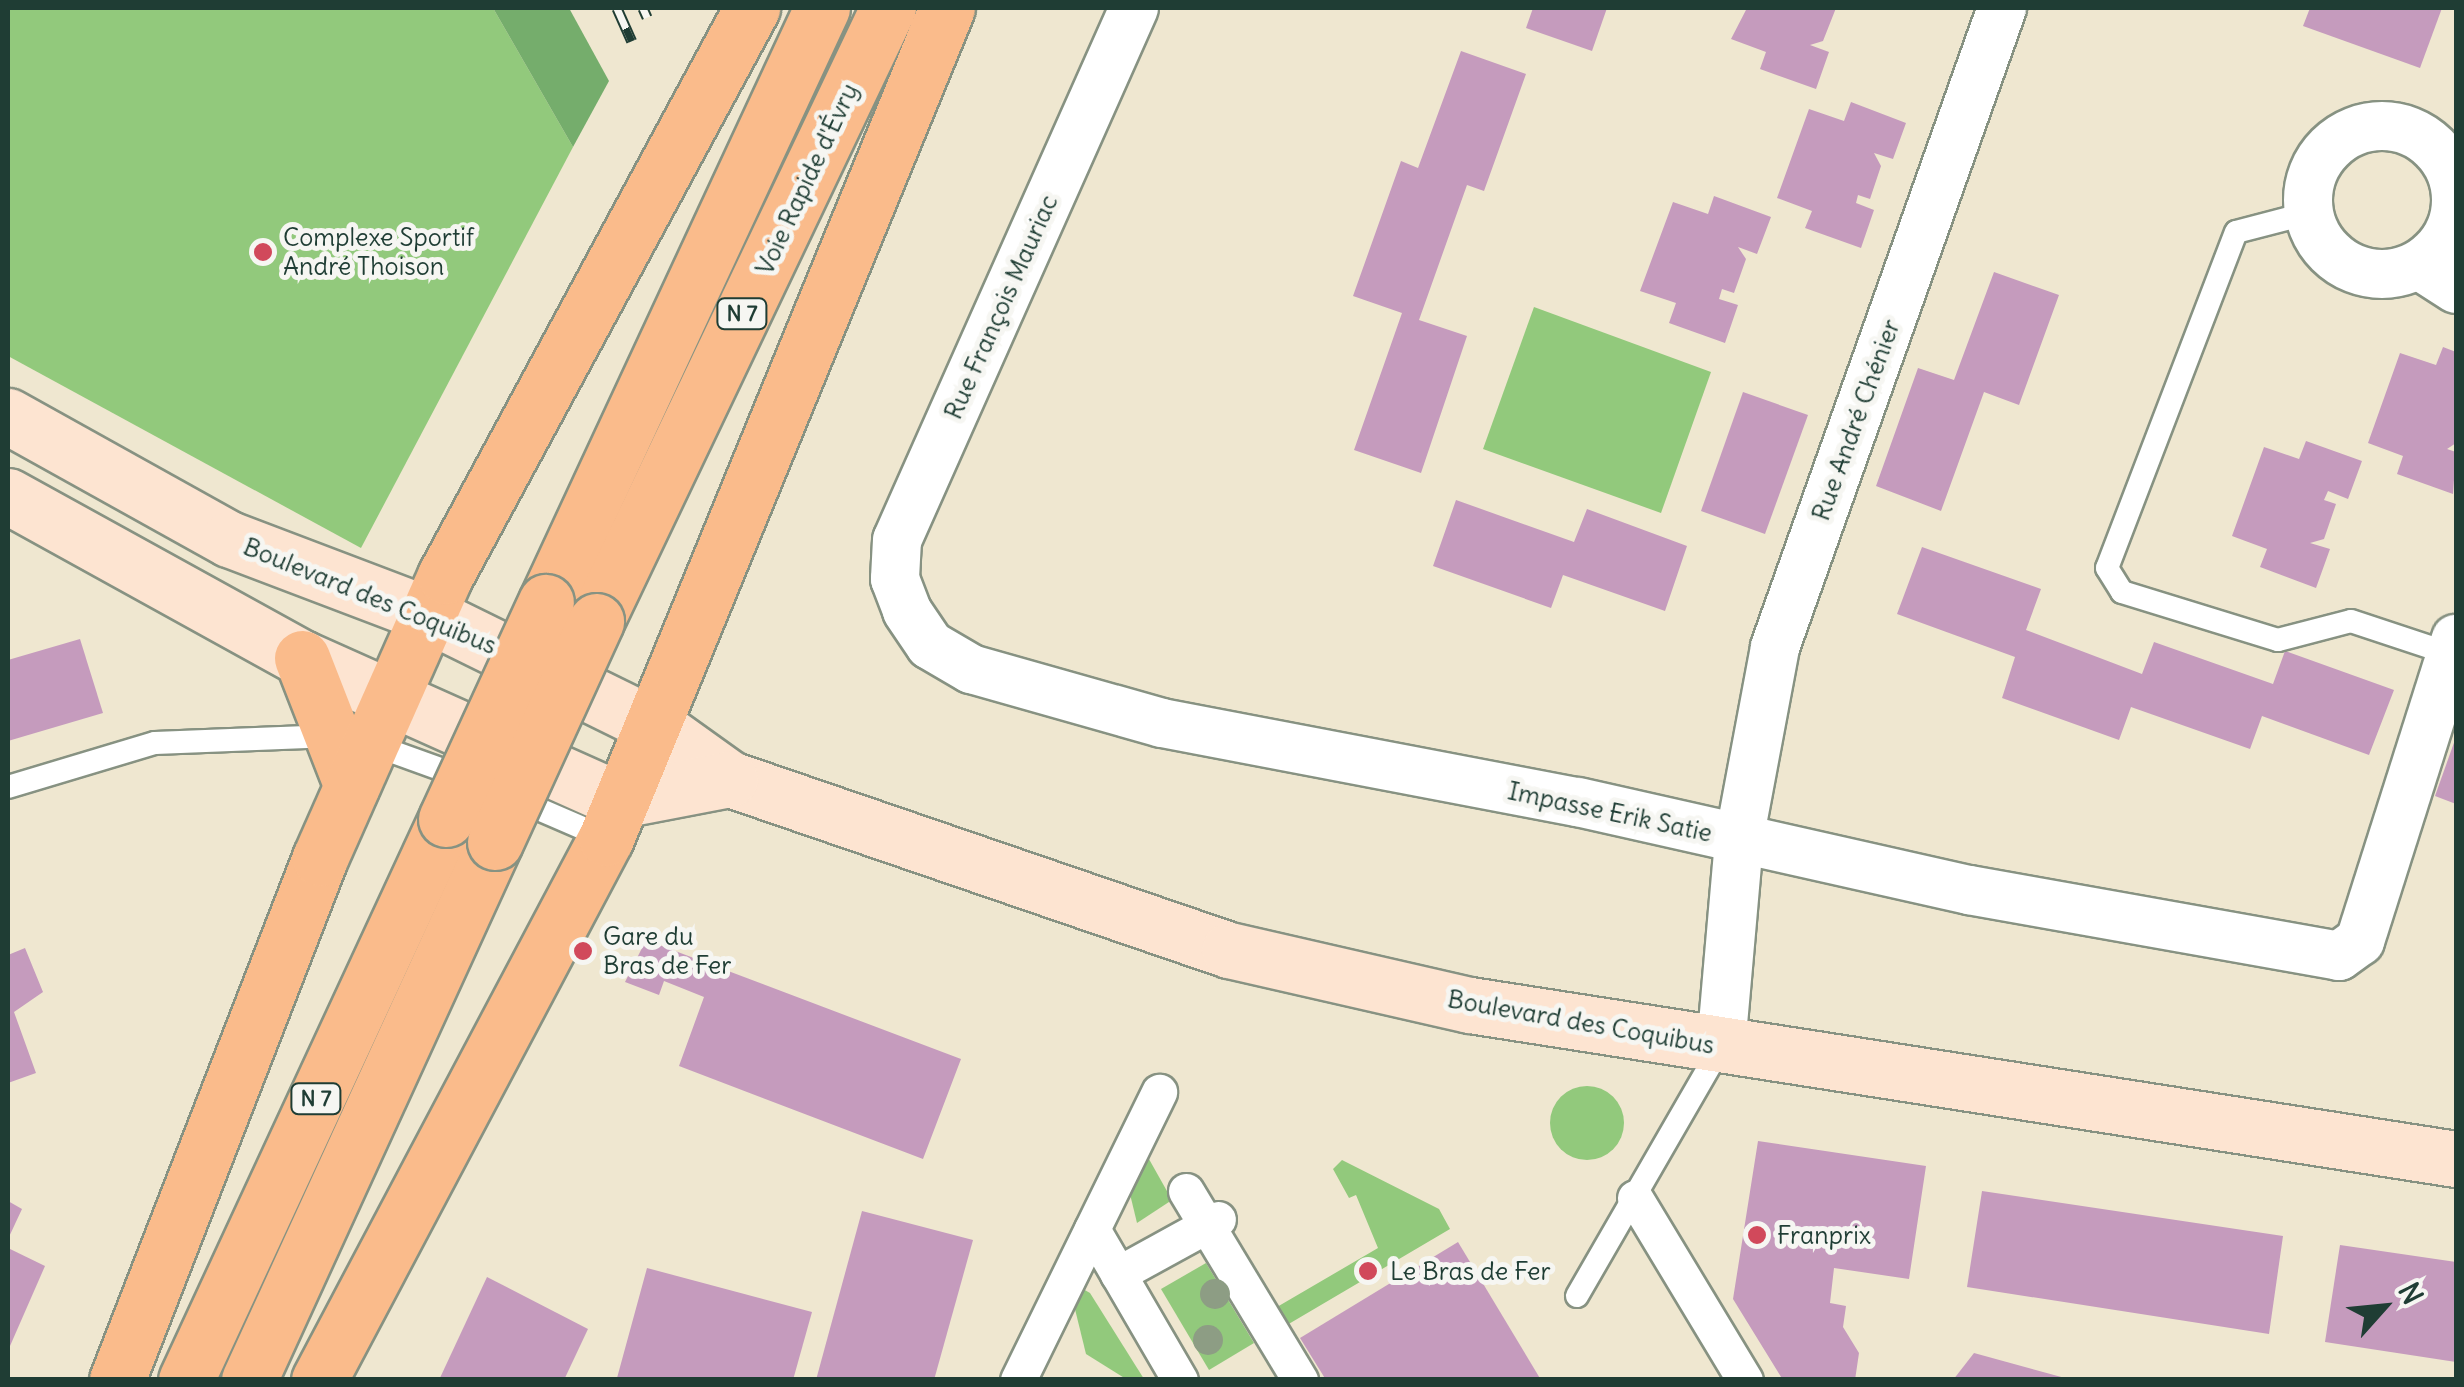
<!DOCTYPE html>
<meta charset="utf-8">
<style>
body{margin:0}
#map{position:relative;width:2464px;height:1387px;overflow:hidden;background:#efe7d0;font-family:Delius,sans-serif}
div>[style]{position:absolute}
.green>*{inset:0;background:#92c97c}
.round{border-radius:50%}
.forest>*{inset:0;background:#75ad6c}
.building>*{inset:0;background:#c59bbd}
.roads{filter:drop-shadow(2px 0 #879282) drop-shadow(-2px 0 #879282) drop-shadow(0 2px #879282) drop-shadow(0 -2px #879282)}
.service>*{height:22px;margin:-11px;padding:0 11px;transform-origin:11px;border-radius:11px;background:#fff}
.pedestrian>*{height:35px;margin:-17.5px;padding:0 17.5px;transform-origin:17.5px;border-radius:17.5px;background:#fff}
.minor>*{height:48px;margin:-24px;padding:0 24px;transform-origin:24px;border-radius:24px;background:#fff}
.minor>.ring{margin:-24px;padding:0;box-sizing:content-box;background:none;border:48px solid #fff;border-radius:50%}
.secondary>*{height:55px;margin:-27.5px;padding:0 27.5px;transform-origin:27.5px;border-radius:27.5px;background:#fde4d1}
.primary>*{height:55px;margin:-27.5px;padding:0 27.5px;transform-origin:27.5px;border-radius:27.5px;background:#fabb8b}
.rail>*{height:11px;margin-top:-5.5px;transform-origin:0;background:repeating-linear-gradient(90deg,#f6f6f2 0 22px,#1f3d34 0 44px);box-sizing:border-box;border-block:2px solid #1f3d34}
.bridges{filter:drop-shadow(2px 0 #879282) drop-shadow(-2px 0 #879282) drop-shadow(0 2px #879282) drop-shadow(0 -2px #879282)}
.primary-bridge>*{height:55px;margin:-27.5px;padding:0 27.5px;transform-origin:27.5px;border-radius:27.5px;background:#fabb8b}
.trees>*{width:30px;height:30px;margin:-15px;border-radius:50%;background:#8d9d84}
.dots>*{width:28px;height:28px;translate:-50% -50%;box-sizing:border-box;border:5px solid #f6f6f2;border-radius:50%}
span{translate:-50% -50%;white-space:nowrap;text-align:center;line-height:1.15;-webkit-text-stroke:10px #f6f6f2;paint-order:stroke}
.shield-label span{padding:2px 8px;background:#f6f6f2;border:2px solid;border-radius:8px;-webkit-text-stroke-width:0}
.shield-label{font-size:22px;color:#1f3d34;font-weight:700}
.street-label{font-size:25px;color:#1f3d34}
.poi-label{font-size:25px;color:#1f3d34}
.left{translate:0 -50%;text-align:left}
.frame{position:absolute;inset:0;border:10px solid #1f3d34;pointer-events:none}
.north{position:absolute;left:2334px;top:1257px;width:100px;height:100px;-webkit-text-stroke:8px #f6f6f2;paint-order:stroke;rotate:63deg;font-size:28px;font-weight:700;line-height:40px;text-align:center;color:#1f3d34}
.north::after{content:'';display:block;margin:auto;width:35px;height:45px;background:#1f3d34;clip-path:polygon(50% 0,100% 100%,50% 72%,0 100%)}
</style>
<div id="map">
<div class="green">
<div style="clip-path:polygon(8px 8px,493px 8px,573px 147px,361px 548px,8px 356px)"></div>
<div style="clip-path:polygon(1534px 307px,1711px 372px,1661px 513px,1483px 449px)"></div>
<div class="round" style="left:1550px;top:1086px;width:74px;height:74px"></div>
<div style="clip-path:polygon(1145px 1152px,1172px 1200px,1137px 1223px,1130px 1194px)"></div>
<div style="clip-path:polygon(1342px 1160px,1439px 1209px,1450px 1229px,1287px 1325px,1277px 1307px,1378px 1248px,1356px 1195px,1349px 1198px,1333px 1169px)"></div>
<div style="clip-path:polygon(1206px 1263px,1254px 1343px,1209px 1370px,1161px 1289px)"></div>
<div style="clip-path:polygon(1083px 1289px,1090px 1293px,1144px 1379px,1126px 1379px,1086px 1354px,1072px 1297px)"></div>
</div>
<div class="forest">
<div style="clip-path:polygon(493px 8px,569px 8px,609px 81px,573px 147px)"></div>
</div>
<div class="building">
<div style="clip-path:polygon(1533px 8px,1607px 8px,1592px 51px,1526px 28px)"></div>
<div style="clip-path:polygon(1747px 8px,1836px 8px,1823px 41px,1810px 45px,1829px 52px,1816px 89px,1760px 69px,1766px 52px,1731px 39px)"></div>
<div style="clip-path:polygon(2310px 8px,2442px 8px,2420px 68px,2303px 26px)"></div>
<div style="clip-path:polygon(1461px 51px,1526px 74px,1484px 191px,1467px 185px,1419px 320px,1467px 336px,1421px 473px,1354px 450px,1402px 313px,1353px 296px,1401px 161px,1418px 168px)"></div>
<div style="clip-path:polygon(1851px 102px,1906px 123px,1893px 159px,1874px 153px,1881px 166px,1870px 199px,1858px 195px,1856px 203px,1874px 210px,1861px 248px,1805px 228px,1812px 211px,1777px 198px,1809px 109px,1844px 121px)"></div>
<div style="clip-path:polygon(1714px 196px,1771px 217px,1757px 254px,1738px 247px,1746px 259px,1734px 293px,1722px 289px,1719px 299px,1738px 305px,1725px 343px,1669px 323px,1676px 303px,1640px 291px,1673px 202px,1708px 214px)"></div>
<div style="clip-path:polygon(1994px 272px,2059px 295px,2019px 405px,1984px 392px,1941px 511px,1876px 486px,1918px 368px,1954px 380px)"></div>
<div style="clip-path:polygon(2443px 347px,2456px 352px,2456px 443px,2447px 449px,2456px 452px,2453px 494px,2397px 474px,2403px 456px,2368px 443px,2400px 353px,2436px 365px)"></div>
<div style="clip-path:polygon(1743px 392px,1808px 415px,1765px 534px,1701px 511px)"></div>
<div style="clip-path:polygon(2306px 441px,2362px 461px,2348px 499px,2328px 491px,2324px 500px,2336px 504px,2324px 539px,2310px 543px,2330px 549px,2316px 588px,2260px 567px,2267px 549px,2232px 536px,2264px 447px,2299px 459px)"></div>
<div style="clip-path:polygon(1456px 500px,1574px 542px,1587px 509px,1687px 546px,1665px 611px,1563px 575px,1551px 608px,1433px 566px)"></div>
<div style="clip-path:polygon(1922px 547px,2041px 589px,2026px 630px,2142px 674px,2154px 642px,2273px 684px,2285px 651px,2394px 690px,2369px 755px,2262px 716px,2250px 749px,2131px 707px,2119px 740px,2002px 698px,2015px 657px,1897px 614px)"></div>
<div style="clip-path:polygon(80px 639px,103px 713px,8px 741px,8px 660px)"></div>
<div style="clip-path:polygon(2456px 737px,2456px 804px,2435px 796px)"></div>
<div style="clip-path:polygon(646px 940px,961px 1059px,923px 1159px,679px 1066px,704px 997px,664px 981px,659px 995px,625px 982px)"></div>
<div style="clip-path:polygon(25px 948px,43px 992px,14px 1012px,36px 1073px,8px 1083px,8px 955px)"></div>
<div style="clip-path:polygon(1758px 1141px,1926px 1166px,1909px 1279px,1834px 1268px,1830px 1303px,1846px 1306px,1843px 1327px,1859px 1353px,1855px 1380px,1783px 1380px,1733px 1299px)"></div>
<div style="clip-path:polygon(1982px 1191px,2283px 1236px,2269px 1334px,1967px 1287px)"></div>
<div style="clip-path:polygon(8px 1201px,22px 1209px,8px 1239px)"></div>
<div style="clip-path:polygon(862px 1211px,973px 1240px,934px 1380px,816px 1380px)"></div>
<div style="clip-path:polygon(1458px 1242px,1541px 1380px,1326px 1380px,1300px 1338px)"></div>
<div style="clip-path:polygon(2340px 1245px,2456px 1262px,2456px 1362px,2325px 1342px)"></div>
<div style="clip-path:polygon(8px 1248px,45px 1266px,10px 1346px,8px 1345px)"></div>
<div style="clip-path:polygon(647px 1268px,812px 1312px,793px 1380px,617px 1378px)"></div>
<div style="clip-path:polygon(487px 1277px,588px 1329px,564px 1380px,439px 1380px)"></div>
<div style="clip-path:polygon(1974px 1353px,2065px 1378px,2065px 1380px,1953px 1380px)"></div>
</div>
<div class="roads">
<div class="service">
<div style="left:2309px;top:213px;width:75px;rotate:165.4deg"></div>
<div style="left:2236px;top:232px;width:360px;rotate:111deg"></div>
<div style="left:2107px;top:568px;width:28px;rotate:58deg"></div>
<div style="left:2122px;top:592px;width:163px;rotate:17.1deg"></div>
<div style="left:2278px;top:640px;width:75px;rotate:-14.6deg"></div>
<div style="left:2351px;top:621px;width:105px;rotate:18.3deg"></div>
<div style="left:368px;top:743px;width:103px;rotate:19.8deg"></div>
<div style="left:8px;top:787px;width:153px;rotate:-16.7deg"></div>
<div style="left:155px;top:743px;width:177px;rotate:-2.3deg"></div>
<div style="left:513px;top:798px;width:101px;rotate:23.3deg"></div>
<div style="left:1577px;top:1296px;width:288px;rotate:-60deg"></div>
</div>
<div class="pedestrian">
<div style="left:1186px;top:1191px;width:221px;rotate:58.9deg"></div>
<div style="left:1635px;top:1198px;width:213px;rotate:58.9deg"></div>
<div style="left:1092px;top:1229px;width:175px;rotate:59.8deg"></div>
<div style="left:1118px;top:1274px;width:114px;rotate:-28.8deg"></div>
<div style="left:1018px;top:1380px;width:321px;rotate:-63.9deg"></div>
</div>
<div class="minor">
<div style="left:1134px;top:8px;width:582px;rotate:114.01deg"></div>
<div style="left:897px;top:540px;width:39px;rotate:93deg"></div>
<div style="left:895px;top:579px;width:34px;rotate:69deg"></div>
<div style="left:907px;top:611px;width:41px;rotate:55.9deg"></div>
<div style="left:930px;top:645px;width:48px;rotate:30.3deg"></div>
<div style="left:971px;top:669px;width:198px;rotate:15.8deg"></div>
<div style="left:1162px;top:723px;width:423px;rotate:10.8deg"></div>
<div style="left:1578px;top:802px;width:401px;rotate:12.7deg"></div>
<div style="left:1969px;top:890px;width:376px;rotate:10.1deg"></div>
<div style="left:2339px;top:956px;width:26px;rotate:-36deg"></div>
<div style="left:2360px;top:941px;width:317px;rotate:-72.4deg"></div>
<div class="ring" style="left:2308px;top:126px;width:100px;height:100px"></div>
<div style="left:2419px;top:265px;width:44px;rotate:33deg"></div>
<div style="left:1721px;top:1047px;width:208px;rotate:-85deg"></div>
<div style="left:1739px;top:840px;width:196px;rotate:-79.4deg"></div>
<div style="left:1775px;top:647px;width:678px;rotate:-70.44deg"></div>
</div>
<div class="secondary">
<div style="left:8px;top:416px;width:253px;rotate:29.1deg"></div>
<div style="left:229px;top:539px;width:214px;rotate:20.8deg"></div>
<div style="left:429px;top:615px;width:254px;rotate:26.2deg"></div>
<div style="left:657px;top:727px;width:90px;rotate:35.5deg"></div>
<div style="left:730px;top:779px;width:527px;rotate:18.92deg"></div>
<div style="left:1229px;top:950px;width:247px;rotate:12.9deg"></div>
<div style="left:1470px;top:1005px;width:998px;rotate:8.88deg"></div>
<div style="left:8px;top:496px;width:336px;rotate:28.9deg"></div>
<div style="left:302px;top:658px;width:348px;rotate:24.1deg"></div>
<div style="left:620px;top:800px;width:112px;rotate:-10.8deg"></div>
</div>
<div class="primary">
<div style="left:546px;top:602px;width:655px;rotate:-65.08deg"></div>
<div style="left:596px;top:621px;width:679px;rotate:-64.53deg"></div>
<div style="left:302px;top:658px;width:137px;rotate:68.7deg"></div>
<div style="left:117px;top:1380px;width:560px;rotate:-68.75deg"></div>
<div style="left:320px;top:858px;width:308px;rotate:-66.1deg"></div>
<div style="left:445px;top:576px;width:646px;rotate:-61.61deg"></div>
<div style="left:186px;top:1380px;width:618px;rotate:-65.13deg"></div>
<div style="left:249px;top:1380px;width:592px;rotate:-65.43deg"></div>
<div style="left:319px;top:1380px;width:613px;rotate:-62.1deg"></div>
<div style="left:606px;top:838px;width:897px;rotate:-67.67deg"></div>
</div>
</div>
<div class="rail">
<div style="left:617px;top:8px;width:36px;rotate:66deg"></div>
<div style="left:643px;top:8px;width:10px;rotate:66deg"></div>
</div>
<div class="bridges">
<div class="primary-bridge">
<div style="left:446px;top:819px;width:239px;rotate:-65.3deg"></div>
<div style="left:495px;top:842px;width:243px;rotate:-65.4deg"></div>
</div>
</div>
<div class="trees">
<div style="left:1215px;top:1294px"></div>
<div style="left:1208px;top:1340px"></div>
</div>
<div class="dots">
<div style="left:263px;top:252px;background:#d1495b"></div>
<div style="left:583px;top:951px;background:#d1495b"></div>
<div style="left:1757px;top:1235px;background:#d1495b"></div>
<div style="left:1368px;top:1271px;background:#d1495b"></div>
</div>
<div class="shield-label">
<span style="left:742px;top:314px">N 7</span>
<span style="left:316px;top:1099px">N 7</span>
</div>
<div class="street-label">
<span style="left:807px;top:179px;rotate:-65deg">Voie Rapide d'Évry</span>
<span style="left:1001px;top:307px;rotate:-66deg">Rue François Mauriac</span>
<span style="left:1856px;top:420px;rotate:-70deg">Rue André Chénier</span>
<span style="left:370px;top:596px;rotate:22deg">Boulevard des Coquibus</span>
<span style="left:1610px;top:812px;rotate:12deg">Impasse Erik Satie</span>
<span style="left:1581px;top:1022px;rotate:10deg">Boulevard des Coquibus</span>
</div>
<div class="poi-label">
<span class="left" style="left:283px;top:252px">Complexe Sportif<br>André Thoison</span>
<span class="left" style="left:603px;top:951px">Gare du<br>Bras de Fer</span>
<span class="left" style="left:1777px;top:1235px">Franprix</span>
<span class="left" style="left:1390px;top:1271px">Le Bras de Fer</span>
</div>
<div class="frame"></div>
<div class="north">N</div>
</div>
